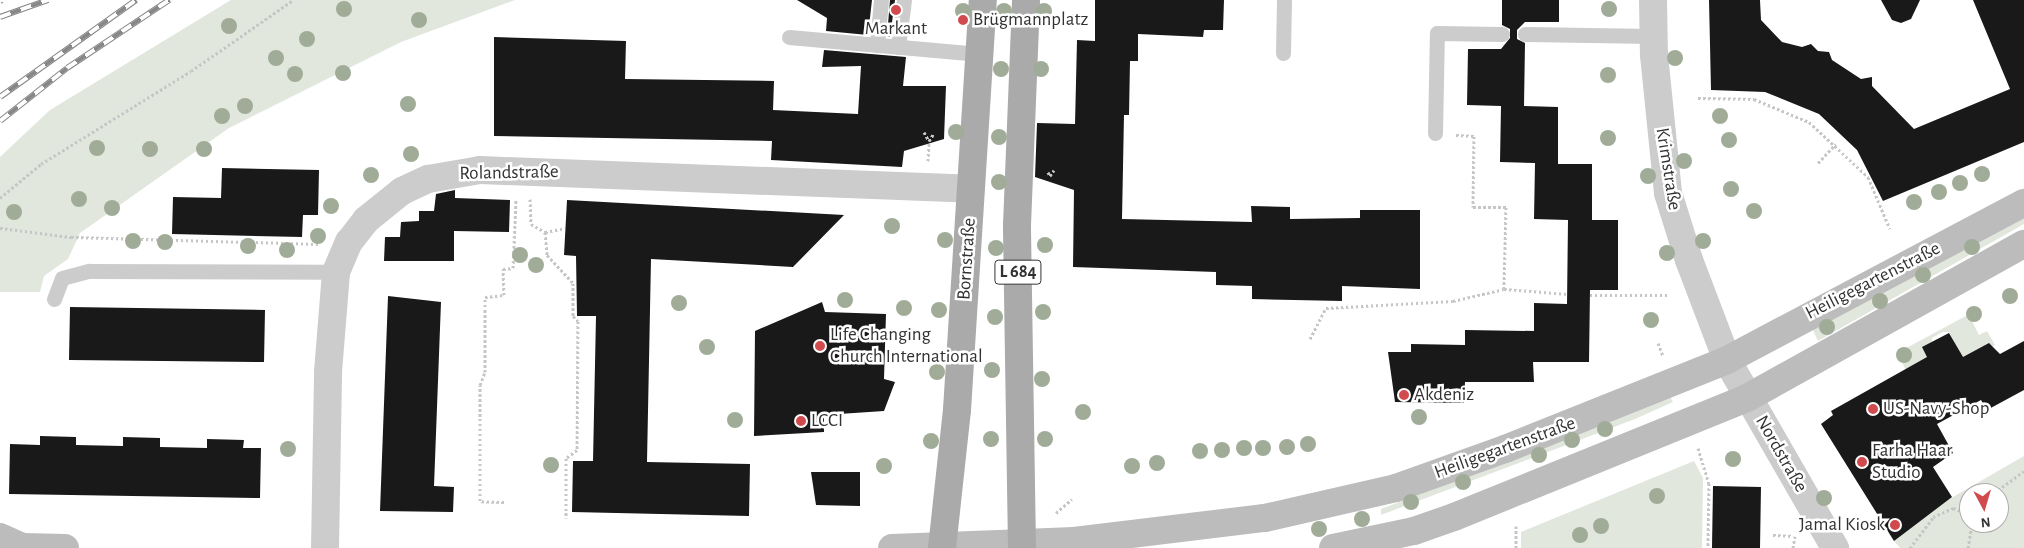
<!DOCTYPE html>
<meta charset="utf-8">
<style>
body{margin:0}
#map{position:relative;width:2024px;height:548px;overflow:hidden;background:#fff;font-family:"Alegreya Sans",sans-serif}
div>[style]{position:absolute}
.green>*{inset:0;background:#e1e7dc}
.building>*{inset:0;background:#191919}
.path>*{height:3px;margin-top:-1.5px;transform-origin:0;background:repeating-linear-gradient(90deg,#c6c6c6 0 2.5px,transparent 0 5px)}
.service>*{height:15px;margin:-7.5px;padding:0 7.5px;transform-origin:7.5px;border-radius:7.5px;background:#ccc}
.minor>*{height:28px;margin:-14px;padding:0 14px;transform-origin:14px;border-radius:14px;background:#ccc}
.secondary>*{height:28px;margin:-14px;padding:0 14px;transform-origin:14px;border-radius:14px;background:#bcbcbc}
.primary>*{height:28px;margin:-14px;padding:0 14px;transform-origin:14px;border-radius:14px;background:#aaa}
.rail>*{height:5.5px;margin-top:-2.75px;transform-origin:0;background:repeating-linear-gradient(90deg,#fff 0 11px,#878787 0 22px);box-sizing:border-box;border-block:1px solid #878787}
.trees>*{width:16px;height:16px;margin:-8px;border-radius:50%;background:#a0ac98}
.dots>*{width:14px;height:14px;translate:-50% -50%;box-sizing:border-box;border:2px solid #fff;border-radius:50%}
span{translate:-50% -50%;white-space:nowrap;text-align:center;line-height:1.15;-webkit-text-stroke:5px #fff;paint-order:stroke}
.shield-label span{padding:1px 4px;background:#fff;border:1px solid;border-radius:4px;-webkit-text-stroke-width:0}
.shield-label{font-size:18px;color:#323232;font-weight:700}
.poi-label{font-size:19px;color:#323232}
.left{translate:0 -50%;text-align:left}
.right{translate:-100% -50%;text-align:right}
.street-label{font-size:19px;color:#323232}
.north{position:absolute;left:1959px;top:483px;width:50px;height:50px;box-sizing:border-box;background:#fff;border:1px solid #adadad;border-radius:50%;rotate:174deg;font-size:14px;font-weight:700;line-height:20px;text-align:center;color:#323232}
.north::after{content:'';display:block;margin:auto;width:18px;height:22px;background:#d14b4e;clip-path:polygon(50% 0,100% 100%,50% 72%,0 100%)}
</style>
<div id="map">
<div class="green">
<div style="clip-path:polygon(231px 0,515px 0,401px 42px,229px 128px,80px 233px,68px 259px,44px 276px,40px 292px,0 292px,0 157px,50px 110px)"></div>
<div style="clip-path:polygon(2024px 213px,2024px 224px,1818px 341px,1811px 326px)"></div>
<div style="clip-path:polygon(1977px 310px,1980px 317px,1972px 321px,1979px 335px,1987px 331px,1995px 345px,1965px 362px,1949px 332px,1943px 332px,1932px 338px,1931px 363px,1909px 376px,1897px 353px)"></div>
<div style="clip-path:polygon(1669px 395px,1673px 402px,1635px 419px,1381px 515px,1381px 509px,1584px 432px)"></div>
<div style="clip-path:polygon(evenodd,2024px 456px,2024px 548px,1900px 548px,1894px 541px,1932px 509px,2024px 456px,1969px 493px,1999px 493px,1999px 523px,1969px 523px,1969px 493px)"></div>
<div style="clip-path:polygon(1694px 461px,1703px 478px,1702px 548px,1521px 548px,1521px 532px)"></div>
</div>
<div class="building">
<div style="clip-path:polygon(797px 0,872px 0,868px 35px,826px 31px,827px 18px)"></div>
<div style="clip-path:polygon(890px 0,895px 0,890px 37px,887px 36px)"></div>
<div style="clip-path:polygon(1095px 0,1224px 0,1223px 30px,1204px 30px,1203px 37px,1138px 34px,1138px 61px,1130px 61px,1129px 115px,1124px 115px,1122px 219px,1252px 222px,1251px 206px,1290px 207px,1290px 219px,1360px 218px,1360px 210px,1420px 210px,1420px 289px,1342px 286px,1342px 301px,1252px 299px,1252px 286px,1216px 285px,1216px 272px,1073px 267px,1074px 190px,1035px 177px,1037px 123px,1075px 124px,1077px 40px,1095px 41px)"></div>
<div style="clip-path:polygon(1502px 0,1559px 0,1559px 22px,1525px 22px,1517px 30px,1517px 39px,1525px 43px,1524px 106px,1558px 107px,1558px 164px,1592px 164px,1592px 220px,1618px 220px,1618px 290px,1590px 290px,1589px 362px,1533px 362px,1534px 382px,1465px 382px,1464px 403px,1395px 402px,1388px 352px,1411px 352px,1411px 344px,1465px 345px,1465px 330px,1534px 331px,1534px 303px,1567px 304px,1568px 220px,1534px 219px,1535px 163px,1500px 162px,1501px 106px,1467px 105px,1468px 49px,1501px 49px,1510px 38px,1510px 29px,1502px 25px)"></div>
<div style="clip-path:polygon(1709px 0,1760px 0,1761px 20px,1782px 42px,1802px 47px,1811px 44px,1818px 51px,1829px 52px,1832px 60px,1861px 79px,1872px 77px,1872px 86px,1914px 129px,2010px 89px,1973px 0,2024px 0,2024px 142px,1883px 201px,1857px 150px,1819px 114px,1765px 92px,1711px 90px)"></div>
<div style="clip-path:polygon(1881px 0,1920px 0,1911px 19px,1901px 23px,1892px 20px)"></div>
<div style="clip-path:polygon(494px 37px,626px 41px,625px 79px,774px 81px,773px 110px,858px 114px,861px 66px,822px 67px,824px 50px,906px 57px,903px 86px,946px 86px,944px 139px,904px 151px,902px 167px,771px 160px,772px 141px,494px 136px)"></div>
<div style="clip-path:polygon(222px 168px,319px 170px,318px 215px,303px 215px,302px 237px,172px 234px,173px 197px,221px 198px)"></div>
<div style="clip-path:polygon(455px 190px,455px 198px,510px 200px,509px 232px,454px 231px,454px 261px,384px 261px,385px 237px,400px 237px,401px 222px,419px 221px,419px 211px,434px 211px,436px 194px)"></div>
<div style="clip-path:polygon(567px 200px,844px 215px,793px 267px,651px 259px,647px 462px,750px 464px,749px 516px,572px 512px,573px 461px,593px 461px,596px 316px,577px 316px,576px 256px,564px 255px)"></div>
<div style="clip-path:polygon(388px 296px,441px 302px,434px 486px,454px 487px,453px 512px,380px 511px)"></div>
<div style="clip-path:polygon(822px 302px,825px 312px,886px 314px,884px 379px,895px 382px,884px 411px,824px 415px,824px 432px,754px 436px,755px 331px)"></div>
<div style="clip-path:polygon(70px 307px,265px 310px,264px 362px,69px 360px)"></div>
<div style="clip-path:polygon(1949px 333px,1963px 357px,1989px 343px,2000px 354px,2024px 341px,2024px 390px,1987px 410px,1981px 400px,1937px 424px,1953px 453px,1933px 467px,1952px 497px,1894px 541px,1821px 424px,1833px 415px,1831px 411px,1927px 357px,1922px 347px)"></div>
<div style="clip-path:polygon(40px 436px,76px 437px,76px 445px,123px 446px,123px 437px,160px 438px,160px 447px,207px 448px,207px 439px,244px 440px,243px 448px,261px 448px,260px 498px,9px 494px,10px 444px,40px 445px)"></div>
<div style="clip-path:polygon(811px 472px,860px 472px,860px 506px,816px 505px)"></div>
<div style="clip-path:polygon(1713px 486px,1761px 487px,1760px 548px,1712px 548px)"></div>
</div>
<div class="path">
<div style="left:1698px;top:98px;width:56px;rotate:1deg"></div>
<div style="left:1754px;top:99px;width:60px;rotate:22.7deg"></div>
<div style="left:1809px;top:122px;width:81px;rotate:43deg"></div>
<div style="left:1868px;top:177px;width:56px;rotate:67.1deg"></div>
<div style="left:924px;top:132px;width:10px;rotate:61deg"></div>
<div style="left:929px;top:141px;width:9px;rotate:-58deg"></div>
<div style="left:1456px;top:135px;width:18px;rotate:3deg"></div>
<div style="left:1474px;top:136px;width:71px;rotate:90.8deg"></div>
<div style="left:1473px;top:207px;width:33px"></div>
<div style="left:1506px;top:207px;width:82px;rotate:91.4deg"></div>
<div style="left:1504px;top:289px;width:63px;rotate:4.5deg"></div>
<div style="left:928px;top:161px;width:20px;rotate:-87deg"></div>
<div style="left:1818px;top:163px;width:26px;rotate:-47deg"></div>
<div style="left:1048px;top:172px;width:4px;rotate:63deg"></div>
<div style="left:1050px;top:176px;width:7px;rotate:-56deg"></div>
<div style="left:0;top:198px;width:53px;rotate:-39.7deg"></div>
<div style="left:41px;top:164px;width:176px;rotate:-31.8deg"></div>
<div style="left:191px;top:71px;width:124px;rotate:-34.8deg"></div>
<div style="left:530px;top:199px;width:25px;rotate:88deg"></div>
<div style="left:531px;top:224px;width:16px;rotate:30deg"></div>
<div style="left:545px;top:232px;width:23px;rotate:85deg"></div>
<div style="left:547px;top:255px;width:38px;rotate:47deg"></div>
<div style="left:573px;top:283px;width:33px;rotate:90deg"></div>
<div style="left:573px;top:316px;width:7px;rotate:45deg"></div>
<div style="left:578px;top:321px;width:129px;rotate:90.4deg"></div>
<div style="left:577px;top:450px;width:14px;rotate:144deg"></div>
<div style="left:566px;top:458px;width:60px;rotate:90deg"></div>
<div style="left:0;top:228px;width:72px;rotate:7.2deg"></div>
<div style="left:71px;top:237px;width:248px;rotate:1.6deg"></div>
<div style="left:545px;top:232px;width:20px;rotate:-11deg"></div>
<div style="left:1590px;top:295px;width:80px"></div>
<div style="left:1310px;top:339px;width:35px;rotate:-63deg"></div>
<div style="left:1326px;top:308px;width:127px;rotate:-3.2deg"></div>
<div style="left:1453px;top:301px;width:52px;rotate:-13.2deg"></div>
<div style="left:1658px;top:343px;width:14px;rotate:69deg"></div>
<div style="left:1698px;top:448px;width:37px;rotate:73deg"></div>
<div style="left:1709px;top:483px;width:65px;rotate:90.9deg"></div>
<div style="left:1994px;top:493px;width:37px;rotate:-36deg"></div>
<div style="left:504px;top:502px;width:24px;rotate:-178deg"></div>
<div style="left:480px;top:501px;width:116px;rotate:-90deg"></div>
<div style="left:480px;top:385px;width:14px;rotate:-69deg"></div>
<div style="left:485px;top:372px;width:75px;rotate:-90deg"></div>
<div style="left:485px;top:297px;width:19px;rotate:-6deg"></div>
<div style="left:504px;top:295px;width:26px;rotate:-92deg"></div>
<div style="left:503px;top:269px;width:10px;rotate:-6deg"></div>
<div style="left:513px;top:268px;width:69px;rotate:-87.5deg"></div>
<div style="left:1056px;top:513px;width:21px;rotate:-41deg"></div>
<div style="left:1516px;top:526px;width:22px;rotate:90deg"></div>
<div style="left:1773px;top:535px;width:20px;rotate:3deg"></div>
<div style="left:1793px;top:548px;width:12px;rotate:-81deg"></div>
<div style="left:1910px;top:548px;width:39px;rotate:-53deg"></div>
<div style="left:1933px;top:517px;width:22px;rotate:-24deg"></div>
<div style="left:1953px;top:508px;width:17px;rotate:21deg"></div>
<div style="left:1968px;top:548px;width:25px;rotate:-81deg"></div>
</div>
<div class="service">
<div style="left:1525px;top:34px;width:128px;rotate:0.9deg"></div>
<div style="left:789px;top:37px;width:191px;rotate:5.1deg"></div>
<div style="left:877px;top:45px;width:45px;rotate:-84.9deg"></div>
<div style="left:898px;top:47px;width:47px;rotate:-82.7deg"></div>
<div style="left:1283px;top:53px;width:53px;rotate:-88.9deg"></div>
<div style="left:1435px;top:133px;width:100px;rotate:-88.9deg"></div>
<div style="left:1437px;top:33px;width:65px;rotate:0.9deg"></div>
<div style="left:54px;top:299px;width:22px;rotate:-69deg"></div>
<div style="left:62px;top:278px;width:28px;rotate:-15deg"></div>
<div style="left:89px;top:271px;width:247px;rotate:0.2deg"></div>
</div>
<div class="minor">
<div style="left:1653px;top:0;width:55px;rotate:89deg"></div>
<div style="left:1654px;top:55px;width:139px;rotate:84.2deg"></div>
<div style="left:1668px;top:193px;width:70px;rotate:72.6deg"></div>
<div style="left:1689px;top:260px;width:107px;rotate:69.2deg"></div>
<div style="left:1727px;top:360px;width:217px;rotate:60.1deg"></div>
<div style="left:325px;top:548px;width:176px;rotate:-89deg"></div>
<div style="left:328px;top:372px;width:100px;rotate:-85.4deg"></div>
<div style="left:336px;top:272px;width:33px;rotate:-67deg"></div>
<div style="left:349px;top:242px;width:28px;rotate:-52deg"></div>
<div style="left:366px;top:220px;width:46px;rotate:-38.9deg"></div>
<div style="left:402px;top:191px;width:29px;rotate:-25deg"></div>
<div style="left:428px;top:179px;width:53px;rotate:-9.8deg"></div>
<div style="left:480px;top:170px;width:491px;rotate:2.2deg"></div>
</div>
<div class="secondary">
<div style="left:0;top:537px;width:24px;rotate:24deg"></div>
<div style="left:22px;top:547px;width:43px;rotate:1.3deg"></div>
<div style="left:892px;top:548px;width:182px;rotate:-2.2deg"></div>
<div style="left:1074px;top:541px;width:192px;rotate:-6.9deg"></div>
<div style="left:1265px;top:518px;width:134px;rotate:-12.9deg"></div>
<div style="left:1396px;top:488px;width:116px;rotate:-19.7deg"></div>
<div style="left:1505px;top:449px;width:239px;rotate:-21.8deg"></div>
<div style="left:1727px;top:360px;width:336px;rotate:-27.9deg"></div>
<div style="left:1333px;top:548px;width:83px;rotate:-11.9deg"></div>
<div style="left:1414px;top:531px;width:42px;rotate:-19.3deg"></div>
<div style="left:1454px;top:517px;width:316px;rotate:-22.1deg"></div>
<div style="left:1747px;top:398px;width:317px;rotate:-29.1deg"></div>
</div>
<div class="primary">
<div style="left:942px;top:548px;width:139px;rotate:-83.8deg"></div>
<div style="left:957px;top:410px;width:411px;rotate:-86.4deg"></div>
<div style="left:1022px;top:548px;width:323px;rotate:-90.9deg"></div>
<div style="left:1017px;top:225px;width:225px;rotate:-87.7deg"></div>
</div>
<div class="rail">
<div style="left:0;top:1px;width:2px;rotate:-27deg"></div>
<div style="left:0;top:17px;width:51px;rotate:-19.5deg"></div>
<div style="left:0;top:97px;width:167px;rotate:-35.5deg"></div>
<div style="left:0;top:121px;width:85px;rotate:-38.3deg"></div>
<div style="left:67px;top:68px;width:123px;rotate:-33.7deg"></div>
</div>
<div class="trees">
<div style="left:344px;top:9px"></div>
<div style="left:1609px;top:9px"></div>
<div style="left:963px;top:11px"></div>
<div style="left:1004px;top:11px"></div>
<div style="left:1044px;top:11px"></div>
<div style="left:419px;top:20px"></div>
<div style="left:229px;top:26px"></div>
<div style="left:307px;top:39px"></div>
<div style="left:276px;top:58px"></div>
<div style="left:1675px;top:58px"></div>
<div style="left:1001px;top:69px"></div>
<div style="left:1041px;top:69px"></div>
<div style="left:343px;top:73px"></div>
<div style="left:295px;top:74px"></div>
<div style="left:1608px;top:75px"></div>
<div style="left:408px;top:104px"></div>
<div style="left:245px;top:106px"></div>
<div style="left:222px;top:116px"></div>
<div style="left:1720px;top:116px"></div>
<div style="left:956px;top:132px"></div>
<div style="left:999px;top:137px"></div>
<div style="left:1608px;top:138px"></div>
<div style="left:1729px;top:140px"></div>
<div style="left:97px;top:148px"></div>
<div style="left:150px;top:149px"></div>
<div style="left:204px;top:149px"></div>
<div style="left:411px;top:154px"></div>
<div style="left:1684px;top:161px"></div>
<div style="left:1982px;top:174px"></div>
<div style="left:371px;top:175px"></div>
<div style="left:1648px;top:176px"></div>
<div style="left:999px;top:182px"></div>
<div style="left:1960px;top:183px"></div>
<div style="left:1731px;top:189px"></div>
<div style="left:1939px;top:192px"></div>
<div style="left:79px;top:199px"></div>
<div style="left:1914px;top:202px"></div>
<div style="left:331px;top:206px"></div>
<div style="left:112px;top:208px"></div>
<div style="left:1754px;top:211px"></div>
<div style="left:14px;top:212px"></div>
<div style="left:892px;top:226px"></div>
<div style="left:318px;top:236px"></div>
<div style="left:945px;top:240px"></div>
<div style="left:133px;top:241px"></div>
<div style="left:1703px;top:241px"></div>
<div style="left:165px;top:242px"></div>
<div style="left:1045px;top:245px"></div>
<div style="left:248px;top:246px"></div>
<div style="left:1972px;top:247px"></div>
<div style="left:996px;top:248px"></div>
<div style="left:287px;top:250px"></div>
<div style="left:1667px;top:253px"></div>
<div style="left:520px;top:255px"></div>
<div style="left:536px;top:265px"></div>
<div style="left:1923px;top:275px"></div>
<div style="left:2010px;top:296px"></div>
<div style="left:845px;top:300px"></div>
<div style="left:1880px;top:301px"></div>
<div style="left:679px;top:303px"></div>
<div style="left:904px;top:308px"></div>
<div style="left:939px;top:310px"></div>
<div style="left:1043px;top:312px"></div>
<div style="left:1974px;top:314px"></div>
<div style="left:995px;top:317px"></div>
<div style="left:1651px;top:320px"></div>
<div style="left:1827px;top:327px"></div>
<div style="left:707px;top:347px"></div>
<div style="left:1904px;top:355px"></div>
<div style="left:992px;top:370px"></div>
<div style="left:937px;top:372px"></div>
<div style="left:1042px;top:379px"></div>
<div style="left:1083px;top:412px"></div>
<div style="left:1419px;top:417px"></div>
<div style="left:735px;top:420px"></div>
<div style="left:1605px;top:429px"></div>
<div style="left:991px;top:439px"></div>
<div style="left:1045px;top:439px"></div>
<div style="left:1572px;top:440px"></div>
<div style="left:931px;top:441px"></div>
<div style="left:1308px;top:444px"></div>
<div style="left:1287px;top:447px"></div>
<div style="left:1244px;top:448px"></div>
<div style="left:1263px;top:448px"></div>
<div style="left:288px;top:449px"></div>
<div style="left:1222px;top:450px"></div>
<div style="left:1200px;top:451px"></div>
<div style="left:1539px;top:455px"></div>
<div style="left:1733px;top:459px"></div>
<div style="left:1157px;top:463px"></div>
<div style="left:551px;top:465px"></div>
<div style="left:884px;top:466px"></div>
<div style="left:1132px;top:466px"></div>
<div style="left:1463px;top:482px"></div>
<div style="left:1657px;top:496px"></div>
<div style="left:1824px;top:498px"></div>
<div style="left:1411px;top:502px"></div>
<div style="left:1362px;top:519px"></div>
<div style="left:1601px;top:526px"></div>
<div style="left:1319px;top:529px"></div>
<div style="left:1580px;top:535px"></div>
</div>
<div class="dots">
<div style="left:896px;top:10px;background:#d14b4e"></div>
<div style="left:963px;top:20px;background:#d14b4e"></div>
<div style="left:820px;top:346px;background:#d14b4e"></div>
<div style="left:1404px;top:395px;background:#d14b4e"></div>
<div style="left:1873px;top:409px;background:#d14b4e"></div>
<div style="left:801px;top:421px;background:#d14b4e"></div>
<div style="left:1862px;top:462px;background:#d14b4e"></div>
<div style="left:1895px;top:525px;background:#d14b4e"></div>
</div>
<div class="shield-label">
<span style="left:1018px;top:272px">L 684</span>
</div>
<div class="poi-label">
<span class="left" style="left:973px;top:20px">Brügmannplatz</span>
<span style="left:896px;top:29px">Markant</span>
<span class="left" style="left:830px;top:346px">Life Changing<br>Church International</span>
<span class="left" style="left:1414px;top:395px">Akdeniz</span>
<span class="left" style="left:1883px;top:409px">US-Navy-Shop</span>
<span class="left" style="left:811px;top:421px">LCCI</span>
<span class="left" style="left:1872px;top:462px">Farha Haar<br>Studio</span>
<span class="right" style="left:1885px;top:525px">Jamal Kiosk</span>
</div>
<div class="street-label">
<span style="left:1668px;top:169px;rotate:81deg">Krimstraße</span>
<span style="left:509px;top:173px;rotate:-1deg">Rolandstraße</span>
<span style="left:967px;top:259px;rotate:-86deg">Bornstraße</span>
<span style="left:1873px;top:281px;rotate:-27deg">Heiligegartenstraße</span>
<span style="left:1505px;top:448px;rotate:-20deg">Heiligegartenstraße</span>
<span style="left:1781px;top:454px;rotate:60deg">Nordstraße</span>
</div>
<div class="north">N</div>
</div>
